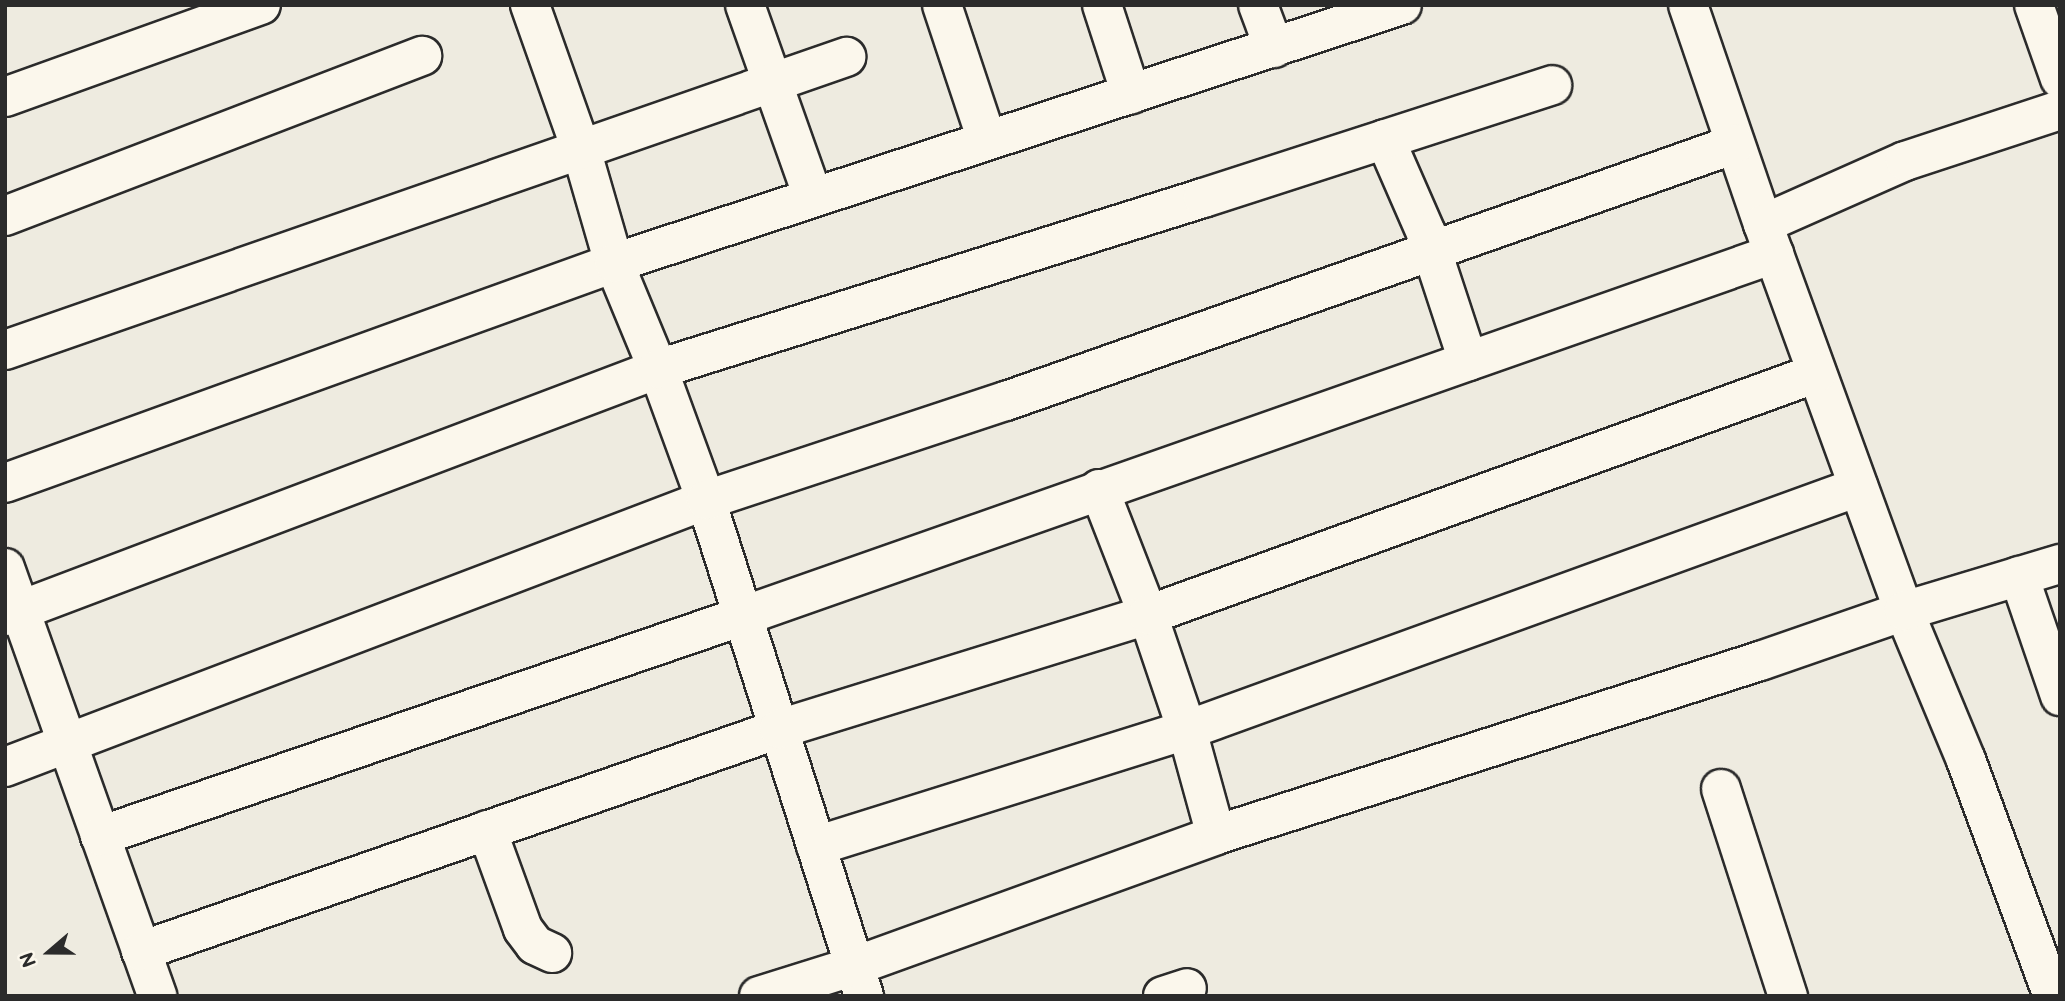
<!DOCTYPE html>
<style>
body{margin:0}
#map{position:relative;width:2065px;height:1001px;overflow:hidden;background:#eeebe0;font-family:"Balsamiq Sans",sans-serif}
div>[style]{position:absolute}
.roads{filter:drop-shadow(2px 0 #2b2b2b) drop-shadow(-2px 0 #2b2b2b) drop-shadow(0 2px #2b2b2b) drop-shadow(0 -2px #2b2b2b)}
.minor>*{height:38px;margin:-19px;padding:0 19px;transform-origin:19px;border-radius:19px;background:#fbf7ec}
span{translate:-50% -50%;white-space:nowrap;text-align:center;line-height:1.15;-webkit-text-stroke:5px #fbf7ec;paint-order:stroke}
.frame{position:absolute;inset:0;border:7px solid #2b2b2b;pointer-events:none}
.north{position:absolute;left:14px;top:917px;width:70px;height:70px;-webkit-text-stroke:5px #fbf7ec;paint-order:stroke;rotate:250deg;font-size:19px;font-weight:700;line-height:28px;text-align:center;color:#2b2b2b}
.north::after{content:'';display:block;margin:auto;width:24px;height:32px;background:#2b2b2b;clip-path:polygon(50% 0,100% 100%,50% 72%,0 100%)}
</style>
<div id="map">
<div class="roads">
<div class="minor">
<div style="left:530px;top:5px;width:153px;rotate:70.5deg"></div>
<div style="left:581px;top:149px;width:119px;rotate:73.9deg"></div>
<div style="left:614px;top:263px;width:115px;rotate:67.5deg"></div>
<div style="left:658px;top:369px;width:140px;rotate:69.9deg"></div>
<div style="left:706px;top:500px;width:521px;rotate:72.33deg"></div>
<div style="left:745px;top:5px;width:204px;rotate:70.5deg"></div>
<div style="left:942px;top:5px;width:142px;rotate:71.6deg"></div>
<div style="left:1102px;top:5px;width:94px;rotate:72deg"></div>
<div style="left:1258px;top:5px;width:46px;rotate:69.6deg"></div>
<div style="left:1688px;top:5px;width:231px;rotate:71.1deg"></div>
<div style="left:1763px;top:224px;width:412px;rotate:70deg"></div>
<div style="left:1904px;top:611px;width:161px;rotate:67.4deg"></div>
<div style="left:1966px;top:760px;width:252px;rotate:69.8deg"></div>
<div style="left:2034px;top:5px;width:78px;rotate:70.6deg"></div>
<div style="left:5px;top:97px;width:272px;rotate:-19.8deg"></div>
<div style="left:1385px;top:139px;width:103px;rotate:66.4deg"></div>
<div style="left:1426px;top:233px;width:135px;rotate:71.8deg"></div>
<div style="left:5px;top:216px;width:447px;rotate:-21deg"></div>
<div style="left:1763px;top:224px;width:155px;rotate:-23.9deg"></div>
<div style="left:1905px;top:161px;width:163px;rotate:-18.2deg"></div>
<div style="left:5px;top:350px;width:891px;rotate:-19.21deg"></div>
<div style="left:5px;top:483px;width:648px;rotate:-19.86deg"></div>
<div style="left:614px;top:263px;width:829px;rotate:-18.13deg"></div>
<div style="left:1099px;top:489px;width:135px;rotate:68.7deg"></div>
<div style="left:1148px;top:615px;width:121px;rotate:71.3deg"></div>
<div style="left:1187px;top:730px;width:109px;rotate:74.6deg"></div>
<div style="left:5px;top:568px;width:454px;rotate:70.4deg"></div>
<div style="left:2019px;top:576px;width:127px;rotate:71.1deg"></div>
<div style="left:5px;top:616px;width:698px;rotate:-20.72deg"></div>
<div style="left:658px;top:369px;width:571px;rotate:-17.42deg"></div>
<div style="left:1203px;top:198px;width:367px;rotate:-17.9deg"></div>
<div style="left:5px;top:767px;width:750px;rotate:-20.85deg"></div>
<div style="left:706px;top:500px;width:316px;rotate:-18.3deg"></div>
<div style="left:1006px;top:401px;width:773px;rotate:-19.42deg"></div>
<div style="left:1721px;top:789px;width:218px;rotate:72.1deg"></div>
<div style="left:487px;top:830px;width:105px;rotate:70deg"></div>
<div style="left:523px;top:929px;width:20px;rotate:53deg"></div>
<div style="left:535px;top:945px;width:19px;rotate:25deg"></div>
<div style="left:100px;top:836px;width:680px;rotate:-18.89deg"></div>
<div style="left:743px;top:616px;width:1093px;rotate:-19.35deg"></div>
<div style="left:816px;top:846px;width:389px;rotate:-17.4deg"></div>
<div style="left:1187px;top:730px;width:714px;rotate:-19.91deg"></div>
<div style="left:141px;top:951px;width:676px;rotate:-19.19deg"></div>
<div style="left:779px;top:729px;width:386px;rotate:-17.2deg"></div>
<div style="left:1148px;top:615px;width:711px;rotate:-19.89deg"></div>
<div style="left:759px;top:996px;width:101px;rotate:-17.4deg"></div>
<div style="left:855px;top:966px;width:384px;rotate:-19.9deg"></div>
<div style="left:1216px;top:835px;width:571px;rotate:-17.74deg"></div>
<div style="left:1760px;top:661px;width:152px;rotate:-19.1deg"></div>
<div style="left:1904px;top:611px;width:163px;rotate:-16.8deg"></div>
<div style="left:1163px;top:996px;width:25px;rotate:-18deg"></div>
</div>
</div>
<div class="frame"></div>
<div class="north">N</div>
</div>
